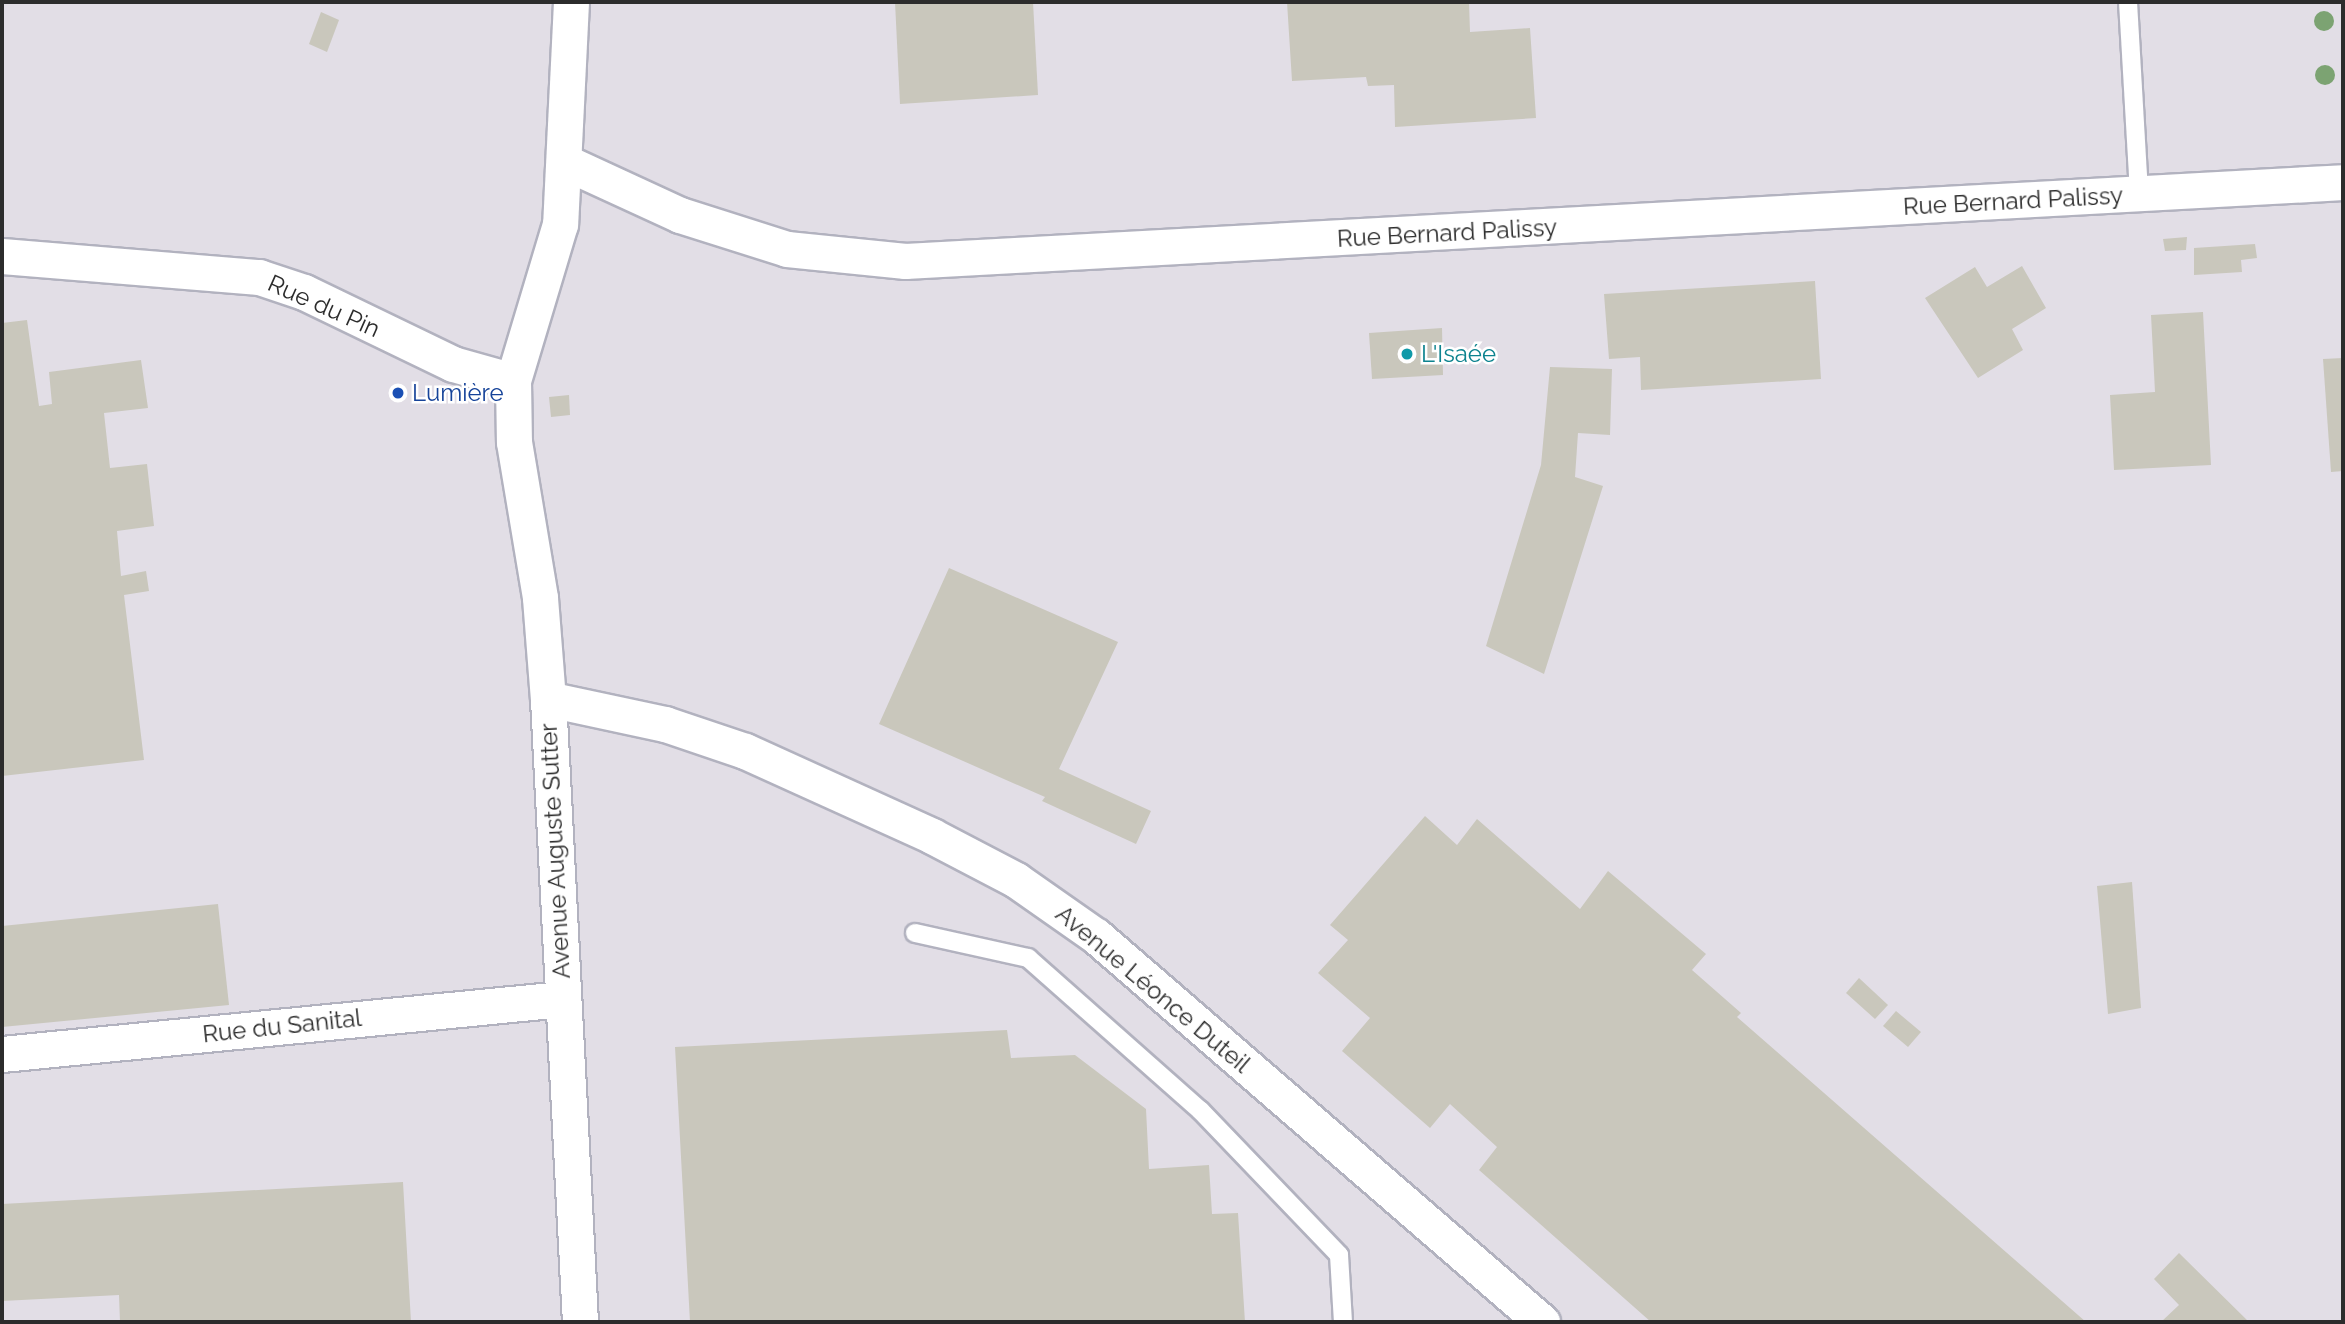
<!DOCTYPE html>
<meta charset="utf-8">
<style>
body{margin:0}
#map{position:relative;width:2345px;height:1324px;overflow:hidden;background:#ede9de;font-family:Raleway,sans-serif}
div>[style]{position:absolute}
.industrial>*{inset:0;background:#e2dee6}
.building>*{inset:0;background:#c9c7bc}
.roads{filter:drop-shadow(2px 0 #b2b2bf) drop-shadow(-2px 0 #b2b2bf) drop-shadow(0 2px #b2b2bf) drop-shadow(0 -2px #b2b2bf)}
.service>*{height:18px;margin:-9px;padding:0 9px;transform-origin:9px;border-radius:9px;background:#fff}
.minor>*{height:35px;margin:-17.5px;padding:0 17.5px;transform-origin:17.5px;border-radius:17.5px;background:#fff}
.trees>*{width:20px;height:20px;margin:-10px;border-radius:50%;background:#7ca372}
.dots>*{width:19px;height:19px;translate:-50% -50%;box-sizing:border-box;border:4px solid #fff;border-radius:50%}
span{translate:-50% -50%;white-space:nowrap;text-align:center;line-height:1.15;-webkit-text-stroke:5px #fff;paint-order:stroke}
.street-label{font-size:24px;color:#2c2c2c}
.culture-label{font-size:24px;color:#0d838f}
.left{translate:0 -50%;text-align:left}
.transit-label{font-size:24px;color:#164399}
.frame{position:absolute;inset:0;border:4px solid #2c2c2c;pointer-events:none}
</style>
<div id="map">
<div class="industrial">
<div style="clip-path:polygon(2px 2px,2343px 2px,2343px 1322px,2px 1322px)"></div>
</div>
<div class="building">
<div style="clip-path:polygon(895px 2px,1033px 2px,1038px 95px,900px 104px)"></div>
<div style="clip-path:polygon(1287px 2px,1469px 2px,1470px 32px,1530px 28px,1536px 118px,1395px 127px,1394px 85px,1368px 86px,1366px 77px,1292px 81px)"></div>
<div style="clip-path:polygon(321px 12px,339px 20px,327px 52px,309px 44px)"></div>
<div style="clip-path:polygon(2187px 237px,2186px 250px,2165px 251px,2163px 239px)"></div>
<div style="clip-path:polygon(2255px 244px,2257px 258px,2241px 260px,2242px 272px,2194px 275px,2194px 248px)"></div>
<div style="clip-path:polygon(2022px 266px,2046px 308px,2012px 329px,2023px 350px,1978px 378px,1925px 298px,1975px 267px,1987px 287px)"></div>
<div style="clip-path:polygon(1815px 281px,1821px 379px,1641px 390px,1640px 357px,1609px 359px,1604px 294px)"></div>
<div style="clip-path:polygon(2203px 312px,2211px 465px,2114px 470px,2110px 395px,2155px 392px,2151px 315px)"></div>
<div style="clip-path:polygon(27px 320px,39px 406px,52px 404px,49px 372px,141px 360px,148px 408px,104px 413px,110px 468px,147px 464px,154px 526px,117px 531px,121px 576px,146px 571px,149px 591px,124px 595px,144px 760px,2px 776px,2px 323px)"></div>
<div style="clip-path:polygon(1442px 328px,1443px 375px,1372px 379px,1369px 333px)"></div>
<div style="clip-path:polygon(2343px 358px,2343px 471px,2331px 472px,2323px 359px)"></div>
<div style="clip-path:polygon(1550px 367px,1612px 369px,1610px 435px,1578px 433px,1575px 477px,1603px 486px,1544px 674px,1486px 646px,1541px 465px)"></div>
<div style="clip-path:polygon(569px 395px,570px 415px,551px 417px,549px 397px)"></div>
<div style="clip-path:polygon(949px 568px,1118px 642px,1059px 769px,1151px 811px,1136px 844px,1042px 801px,1045px 797px,879px 724px)"></div>
<div style="clip-path:polygon(1425px 816px,1457px 845px,1477px 819px,1580px 909px,1608px 871px,1706px 954px,1692px 970px,1741px 1013px,1737px 1017px,2086px 1322px,1651px 1322px,1479px 1170px,1497px 1147px,1450px 1104px,1430px 1128px,1342px 1051px,1370px 1018px,1318px 973px,1348px 940px,1330px 925px)"></div>
<div style="clip-path:polygon(2132px 882px,2141px 1008px,2108px 1014px,2097px 886px)"></div>
<div style="clip-path:polygon(218px 904px,229px 1005px,2px 1027px,2px 926px)"></div>
<div style="clip-path:polygon(1859px 978px,1888px 1005px,1875px 1019px,1846px 993px)"></div>
<div style="clip-path:polygon(1896px 1011px,1921px 1032px,1908px 1047px,1883px 1026px)"></div>
<div style="clip-path:polygon(1007px 1030px,1011px 1058px,1075px 1055px,1146px 1109px,1149px 1169px,1209px 1165px,1212px 1214px,1238px 1213px,1245px 1322px,690px 1322px,675px 1047px)"></div>
<div style="clip-path:polygon(403px 1182px,411px 1322px,120px 1322px,119px 1295px,2px 1301px,2px 1204px)"></div>
<div style="clip-path:polygon(2179px 1253px,2249px 1322px,2161px 1322px,2179px 1305px,2154px 1279px)"></div>
</div>
<div class="roads">
<div class="service">
<div style="left:2128px;top:2px;width:191px;rotate:86.7deg"></div>
<div style="left:915px;top:933px;width:116px;rotate:12.5deg"></div>
<div style="left:1028px;top:958px;width:230px;rotate:41.5deg"></div>
<div style="left:1200px;top:1110px;width:201px;rotate:46.2deg"></div>
<div style="left:1339px;top:1255px;width:67px;rotate:86.6deg"></div>
</div>
<div class="minor">
<div style="left:571px;top:2px;width:222px;rotate:92.8deg"></div>
<div style="left:560px;top:224px;width:164px;rotate:106.7deg"></div>
<div style="left:513px;top:381px;width:61px;rotate:89.1deg"></div>
<div style="left:514px;top:442px;width:158px;rotate:80.5deg"></div>
<div style="left:540px;top:598px;width:101px;rotate:85.5deg"></div>
<div style="left:548px;top:699px;width:624px;rotate:87.06deg"></div>
<div style="left:567px;top:163px;width:124px;rotate:24.7deg"></div>
<div style="left:680px;top:215px;width:112px;rotate:17.6deg"></div>
<div style="left:787px;top:249px;width:119px;rotate:5.8deg"></div>
<div style="left:905px;top:261px;width:1440px;rotate:-3.14deg"></div>
<div style="left:2px;top:256px;width:258px;rotate:4.7deg"></div>
<div style="left:259px;top:277px;width:47px;rotate:18.4deg"></div>
<div style="left:304px;top:292px;width:165px;rotate:25.8deg"></div>
<div style="left:453px;top:364px;width:62px;rotate:15.8deg"></div>
<div style="left:548px;top:699px;width:120px;rotate:12.1deg"></div>
<div style="left:665px;top:724px;width:84px;rotate:18.6deg"></div>
<div style="left:745px;top:751px;width:205px;rotate:24.4deg"></div>
<div style="left:932px;top:836px;width:95px;rotate:27.6deg"></div>
<div style="left:1016px;top:880px;width:98px;rotate:35deg"></div>
<div style="left:1096px;top:936px;width:590px;rotate:40.88deg"></div>
<div style="left:2px;top:1054px;width:563px;rotate:-5.61deg"></div>
</div>
</div>
<div class="trees">
<div style="left:2324px;top:21px"></div>
<div style="left:2325px;top:75px"></div>
</div>
<div class="dots">
<div style="left:1407px;top:354px;background:#0f9aa8"></div>
<div style="left:398px;top:393px;background:#1a4fb4"></div>
</div>
<div class="street-label">
<span style="left:2013px;top:201px;rotate:-3deg">Rue Bernard Palissy</span>
<span style="left:1447px;top:233px;rotate:-3deg">Rue Bernard Palissy</span>
<span style="left:324px;top:306px;rotate:24deg">Rue du Pin</span>
<span style="left:555px;top:851px;rotate:-93deg">Avenue Auguste Sutter</span>
<span style="left:1153px;top:989px;rotate:40deg">Avenue Léonce Duteil</span>
<span style="left:282px;top:1026px;rotate:-6deg">Rue du Sanital</span>
</div>
<div class="culture-label">
<span class="left" style="left:1421px;top:354px">L'Isaée</span>
</div>
<div class="transit-label">
<span class="left" style="left:412px;top:393px">Lumière</span>
</div>
<div class="frame"></div>
</div>
